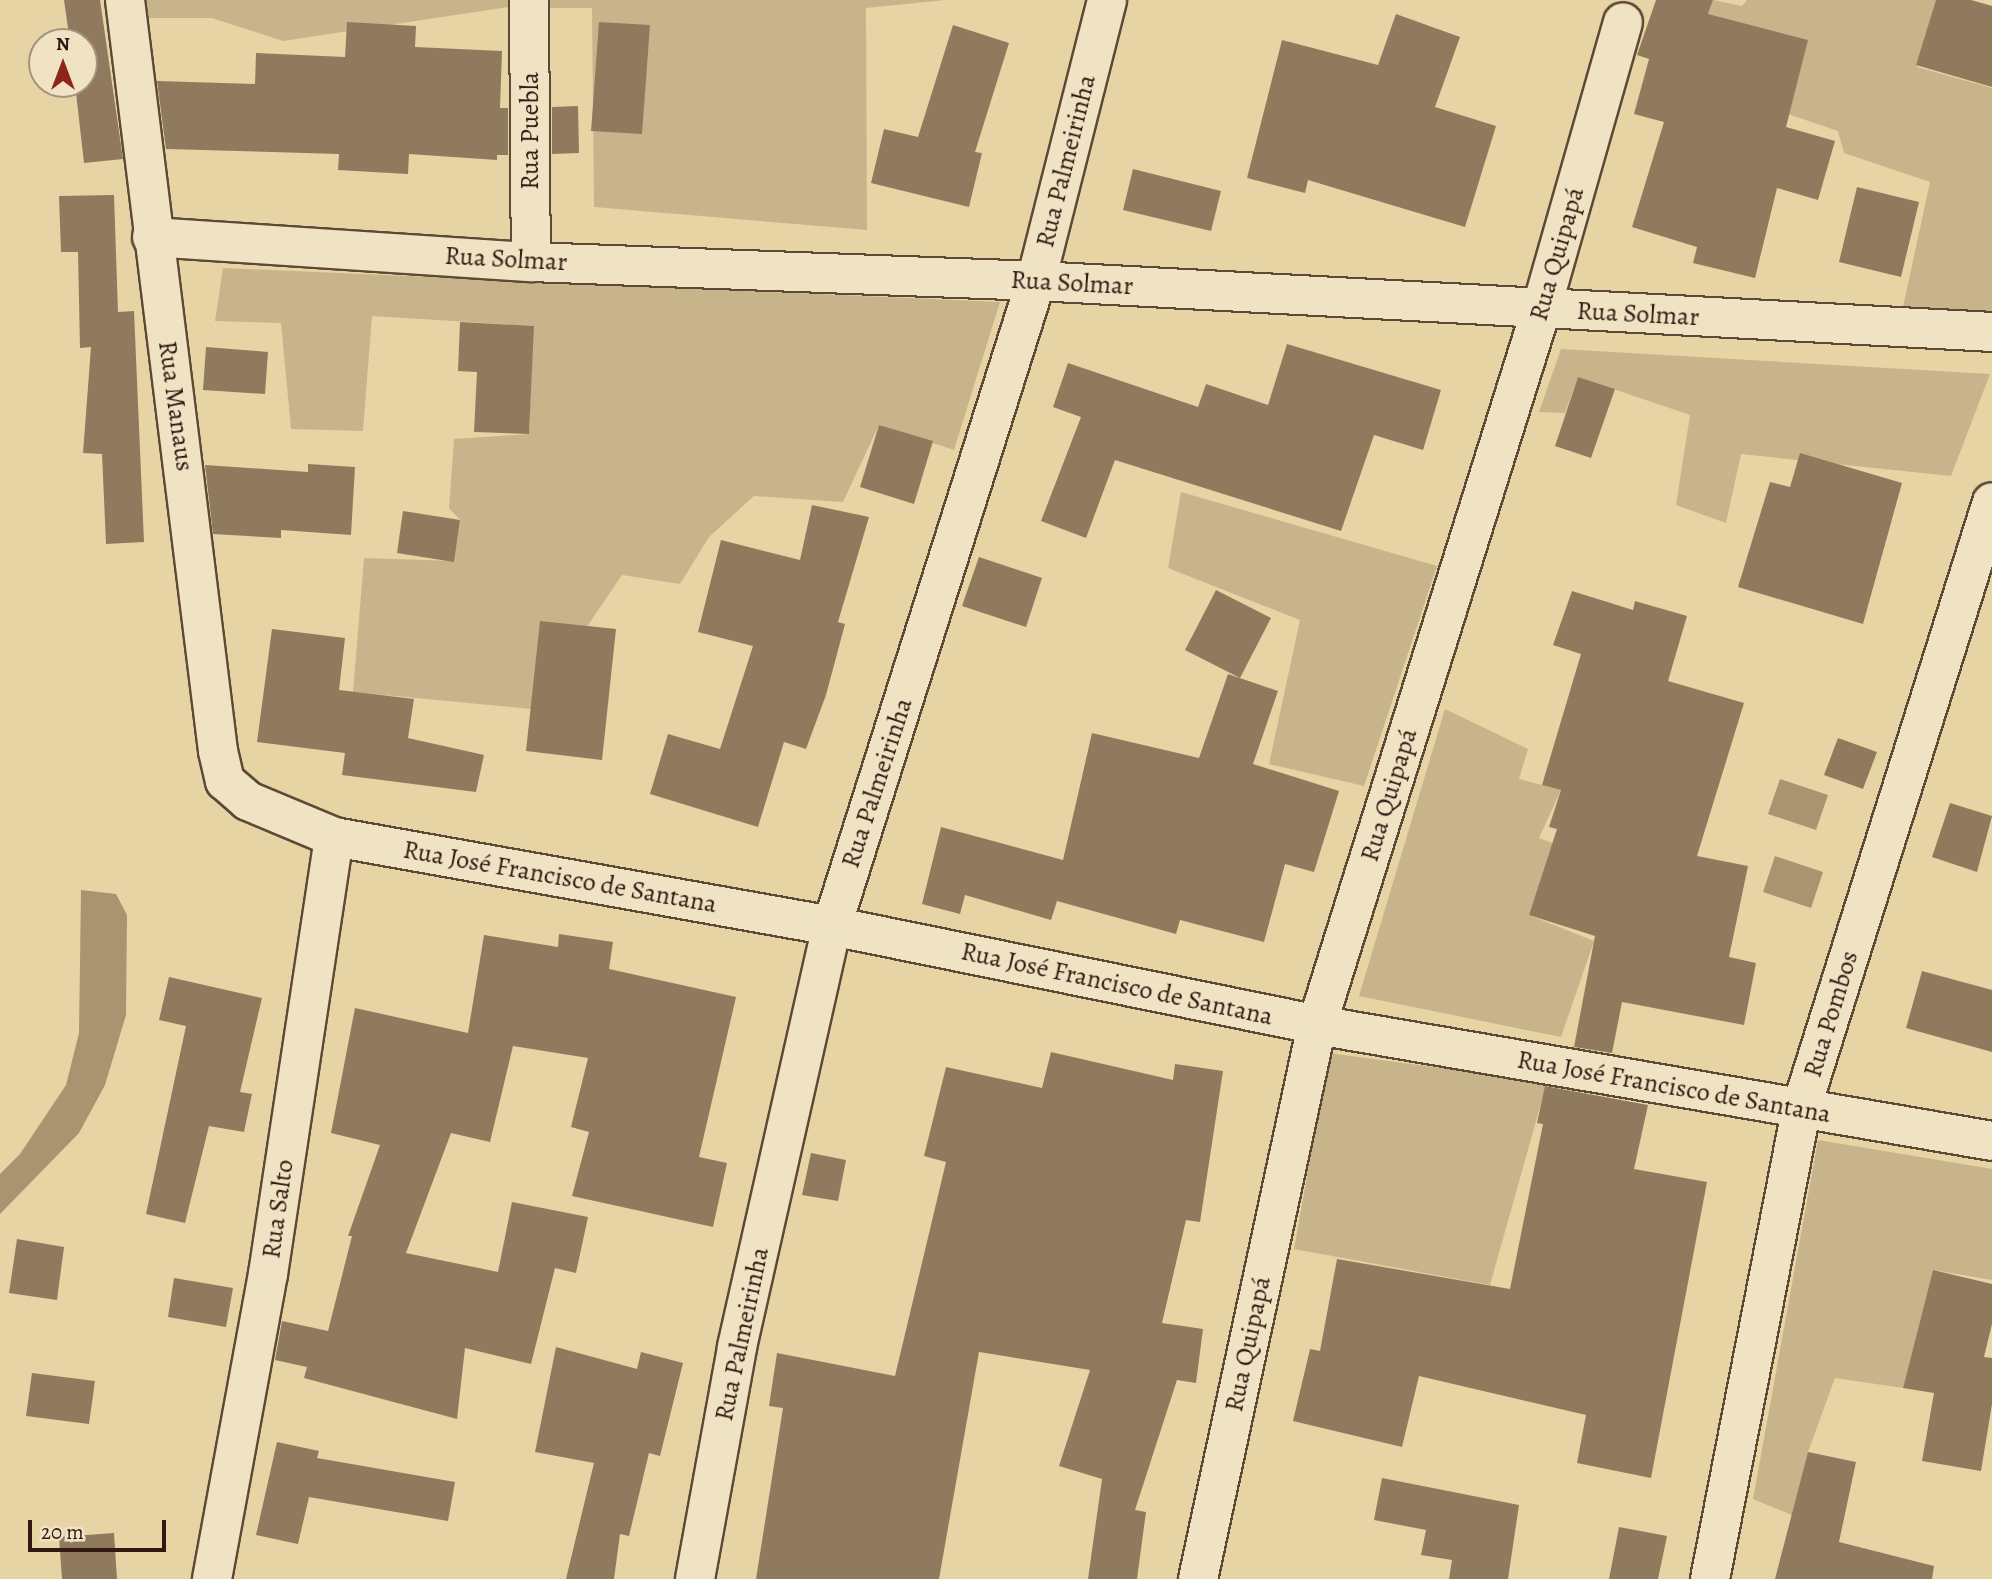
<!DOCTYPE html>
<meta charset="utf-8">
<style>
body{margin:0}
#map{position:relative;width:1992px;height:1579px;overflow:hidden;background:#e7d4a4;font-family:Alegreya,serif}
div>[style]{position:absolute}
.green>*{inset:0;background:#c8b48b}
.water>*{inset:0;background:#a99472}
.building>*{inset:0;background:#907a5d}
.roads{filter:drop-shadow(2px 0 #5e4836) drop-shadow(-2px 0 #5e4836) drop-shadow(0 2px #5e4836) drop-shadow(0 -2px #5e4836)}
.minor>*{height:38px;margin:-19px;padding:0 19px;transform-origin:19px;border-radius:19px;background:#efe3c4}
span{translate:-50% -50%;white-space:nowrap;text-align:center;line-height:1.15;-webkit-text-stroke:7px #efe3c4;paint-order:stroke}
.street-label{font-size:26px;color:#311911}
.north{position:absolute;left:28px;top:28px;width:70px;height:70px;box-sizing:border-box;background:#efe3c4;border:2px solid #a3927c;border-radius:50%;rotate:0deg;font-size:19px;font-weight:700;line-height:28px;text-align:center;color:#311911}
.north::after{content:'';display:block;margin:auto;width:24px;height:32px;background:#8f2418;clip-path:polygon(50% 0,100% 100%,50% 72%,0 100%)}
.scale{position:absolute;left:28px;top:1520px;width:138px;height:32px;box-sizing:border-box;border:4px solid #311911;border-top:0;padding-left:9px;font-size:21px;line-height:24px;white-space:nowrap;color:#311911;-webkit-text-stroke:5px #efe3c4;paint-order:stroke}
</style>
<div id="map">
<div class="green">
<div style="clip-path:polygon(147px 0,515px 0,515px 6px,283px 41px,212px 18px,147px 18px)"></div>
<div style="clip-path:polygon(541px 0,945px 0,866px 8px,867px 230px,594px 207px,592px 8px,541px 8px)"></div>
<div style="clip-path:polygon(1713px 0,1742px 6px,1747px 0,1936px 0,1917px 67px,1992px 88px,1992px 314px,1903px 307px,1930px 182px,1844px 153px,1838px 131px,1686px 80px)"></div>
<div style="clip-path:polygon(223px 268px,1000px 302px,954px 450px,879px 425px,843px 502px,754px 496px,709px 537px,680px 584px,622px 575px,531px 709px,353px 692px,364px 558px,454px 561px,460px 520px,449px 508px,454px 439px,529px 434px,533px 326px,372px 316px,363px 431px,291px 429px,281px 323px,215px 321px)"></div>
<div style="clip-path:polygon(1561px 349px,1990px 374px,1951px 476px,1741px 454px,1726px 523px,1676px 505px,1690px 415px,1578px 377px,1565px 413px,1539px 412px)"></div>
<div style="clip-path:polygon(1181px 492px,1437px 566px,1364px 786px,1269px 764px,1300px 620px,1168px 568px)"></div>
<div style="clip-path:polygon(1445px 709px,1528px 749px,1519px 779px,1561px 790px,1539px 838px,1553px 843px,1529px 915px,1594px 941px,1561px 1037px,1359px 996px)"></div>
<div style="clip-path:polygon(1329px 1053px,1547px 1082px,1490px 1285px,1294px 1249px)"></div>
<div style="clip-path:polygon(1818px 1140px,1992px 1169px,1992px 1280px,1933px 1270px,1903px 1388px,1835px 1378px,1808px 1452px,1794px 1516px,1753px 1499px)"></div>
</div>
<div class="water">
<div style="clip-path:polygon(1780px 779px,1828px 795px,1816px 830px,1768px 814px)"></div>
<div style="clip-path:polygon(1775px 856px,1823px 872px,1811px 908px,1763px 892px)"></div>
<div style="clip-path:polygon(81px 890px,116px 894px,127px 915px,126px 1015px,105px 1085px,79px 1133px,0 1214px,0 1174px,20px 1154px,66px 1085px,79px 1033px)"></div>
</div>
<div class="building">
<div style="clip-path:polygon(64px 0,100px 0,123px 159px,84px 163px,75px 84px,84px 84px,84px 42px,70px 42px)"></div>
<div style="clip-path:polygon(1656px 0,1713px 0,1708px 14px,1808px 40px,1786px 127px,1835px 141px,1818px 200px,1777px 188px,1755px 278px,1693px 263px,1697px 247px,1632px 227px,1664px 122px,1634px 114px,1649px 59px,1637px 55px)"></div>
<div style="clip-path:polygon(1936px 0,1971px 0,1992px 6px,1992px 87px,1916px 65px)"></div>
<div style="clip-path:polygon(1396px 14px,1460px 37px,1435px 107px,1496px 126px,1465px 227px,1308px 180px,1305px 193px,1247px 178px,1282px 40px,1378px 65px)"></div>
<div style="clip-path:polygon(347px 22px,416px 26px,415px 47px,502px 51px,500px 108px,508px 108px,508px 155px,497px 155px,497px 160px,409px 154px,408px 174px,338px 170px,339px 154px,166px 149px,157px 81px,255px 84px,256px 53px,345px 57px)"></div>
<div style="clip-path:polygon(599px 22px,650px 25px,642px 134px,591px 131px)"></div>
<div style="clip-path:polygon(953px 25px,1009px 43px,975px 152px,982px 153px,969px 207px,871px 183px,884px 129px,918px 137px)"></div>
<div style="clip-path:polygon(578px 106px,579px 153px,552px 154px,552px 107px)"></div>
<div style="clip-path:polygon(1133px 169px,1221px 191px,1211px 231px,1123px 210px)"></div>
<div style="clip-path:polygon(1857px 187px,1919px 202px,1901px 277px,1839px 262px)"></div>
<div style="clip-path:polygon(114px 195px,118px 312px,134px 311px,144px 542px,106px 544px,102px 454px,83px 453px,91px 347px,80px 348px,78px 252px,61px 252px,59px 196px)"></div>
<div style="clip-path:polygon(460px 322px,534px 326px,529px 434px,474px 432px,477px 372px,458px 371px)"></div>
<div style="clip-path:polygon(1287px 344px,1441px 390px,1423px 450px,1374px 435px,1341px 531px,1115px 460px,1086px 538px,1041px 521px,1081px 417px,1053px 407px,1068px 363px,1198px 407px,1206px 384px,1268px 405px)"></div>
<div style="clip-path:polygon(206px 347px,268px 352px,265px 394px,203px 390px)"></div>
<div style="clip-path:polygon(1578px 377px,1615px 389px,1591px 458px,1555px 446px)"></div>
<div style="clip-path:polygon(879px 425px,933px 441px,914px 504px,860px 487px)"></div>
<div style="clip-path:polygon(1800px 453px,1902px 483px,1863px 624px,1738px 587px,1770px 482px,1790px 487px)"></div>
<div style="clip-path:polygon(308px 464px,355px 467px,351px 535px,281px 530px,281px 538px,213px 534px,205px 465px,308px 472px)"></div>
<div style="clip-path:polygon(812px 505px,869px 517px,838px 622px,845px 624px,826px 695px,806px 749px,784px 742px,758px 827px,650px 794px,668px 734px,720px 749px,753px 646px,698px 632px,721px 540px,800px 560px)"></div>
<div style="clip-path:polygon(403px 511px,460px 520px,454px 562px,397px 553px)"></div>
<div style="clip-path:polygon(979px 557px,1042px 578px,1026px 627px,962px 606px)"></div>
<div style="clip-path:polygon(1216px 590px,1271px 618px,1240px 678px,1185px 650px)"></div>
<div style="clip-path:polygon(1572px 591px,1633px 610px,1635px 601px,1687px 616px,1668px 681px,1744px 703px,1697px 856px,1748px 866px,1729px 957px,1756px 963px,1744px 1025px,1622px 1002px,1612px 1053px,1574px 1047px,1595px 936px,1529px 915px,1557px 829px,1549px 827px,1561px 790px,1542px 785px,1581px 654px,1553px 645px)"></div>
<div style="clip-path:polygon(540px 621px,616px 629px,602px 760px,526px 751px)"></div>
<div style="clip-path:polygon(272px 629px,345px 638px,339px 690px,414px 699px,408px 738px,484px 755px,476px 792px,342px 775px,345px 753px,257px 742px)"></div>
<div style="clip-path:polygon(1228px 674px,1278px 691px,1253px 764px,1339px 791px,1314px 872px,1285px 864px,1264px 942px,1180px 920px,1176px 934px,1057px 901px,1051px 920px,965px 895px,960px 914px,922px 904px,941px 827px,1063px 860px,1092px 733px,1199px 758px)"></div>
<div style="clip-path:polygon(1838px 738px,1877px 752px,1863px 789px,1824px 775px)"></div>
<div style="clip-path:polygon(1950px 803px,1992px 816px,1977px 872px,1932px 857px)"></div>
<div style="clip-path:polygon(559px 934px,613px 942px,609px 969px,736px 997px,699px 1157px,727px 1163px,713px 1227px,572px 1196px,589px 1132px,571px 1127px,588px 1058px,513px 1046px,490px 1142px,451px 1133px,406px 1253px,498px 1272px,512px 1202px,588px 1217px,576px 1273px,555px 1268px,531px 1364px,465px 1348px,457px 1419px,304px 1378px,307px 1367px,275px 1360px,282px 1321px,328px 1331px,352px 1236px,348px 1236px,380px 1145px,331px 1133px,355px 1008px,468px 1033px,484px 935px,558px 947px)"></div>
<div style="clip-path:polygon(1922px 971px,1992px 990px,1992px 1052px,1906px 1028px)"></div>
<div style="clip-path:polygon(169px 977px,262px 998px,240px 1092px,252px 1094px,244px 1132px,209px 1126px,185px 1223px,146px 1214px,186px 1026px,159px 1020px)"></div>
<div style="clip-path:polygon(1051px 1052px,1173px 1080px,1175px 1064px,1223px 1071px,1200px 1222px,1186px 1220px,1162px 1323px,1203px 1329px,1196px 1383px,1177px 1380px,1135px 1510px,1146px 1512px,1137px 1579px,1088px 1579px,1102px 1479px,1059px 1466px,1090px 1370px,979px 1352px,939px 1579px,756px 1579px,783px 1408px,769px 1406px,777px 1353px,895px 1376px,946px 1162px,924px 1156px,946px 1067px,1042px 1088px)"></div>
<div style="clip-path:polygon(1545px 1086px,1648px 1105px,1634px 1169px,1707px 1182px,1651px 1478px,1577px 1463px,1586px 1415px,1419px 1376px,1402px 1447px,1293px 1421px,1310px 1349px,1320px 1351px,1337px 1259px,1510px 1289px,1543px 1124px,1537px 1123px)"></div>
<div style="clip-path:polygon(811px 1153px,846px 1160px,838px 1201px,802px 1195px)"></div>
<div style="clip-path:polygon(17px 1239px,64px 1247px,57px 1300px,9px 1293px)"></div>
<div style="clip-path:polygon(1933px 1270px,1992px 1284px,1992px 1324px,1984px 1357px,1992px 1358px,1992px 1404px,1981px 1471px,1922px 1461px,1934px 1393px,1903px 1388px)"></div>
<div style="clip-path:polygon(174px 1278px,233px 1288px,226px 1327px,168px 1317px)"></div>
<div style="clip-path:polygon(556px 1347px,637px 1369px,641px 1352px,683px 1363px,660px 1456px,649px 1453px,629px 1536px,620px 1534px,614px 1579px,566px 1579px,594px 1463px,535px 1452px)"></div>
<div style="clip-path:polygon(32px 1373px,95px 1381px,89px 1424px,26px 1416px)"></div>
<div style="clip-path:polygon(277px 1442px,319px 1451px,317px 1458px,455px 1482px,448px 1521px,309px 1497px,298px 1544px,256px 1535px)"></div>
<div style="clip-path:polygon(1808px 1452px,1856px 1462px,1839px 1542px,1934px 1566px,1932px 1579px,1775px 1579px)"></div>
<div style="clip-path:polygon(1382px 1478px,1519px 1505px,1508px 1579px,1449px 1579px,1452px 1560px,1421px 1555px,1426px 1530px,1374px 1520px)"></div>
<div style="clip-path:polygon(1619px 1527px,1667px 1536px,1658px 1579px,1609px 1579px)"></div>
<div style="clip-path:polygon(114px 1533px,117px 1579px,62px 1579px,59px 1537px)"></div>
</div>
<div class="roads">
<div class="minor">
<div style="left:125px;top:0;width:757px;rotate:82.94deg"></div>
<div style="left:218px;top:751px;width:31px;rotate:77deg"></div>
<div style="left:225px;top:781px;width:30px;rotate:41deg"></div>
<div style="left:248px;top:801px;width:93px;rotate:22.7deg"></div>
<div style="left:334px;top:837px;width:506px;rotate:10.13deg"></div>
<div style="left:832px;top:926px;width:495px;rotate:11.5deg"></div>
<div style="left:1317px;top:1025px;width:685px;rotate:9.75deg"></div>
<div style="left:529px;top:0;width:262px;rotate:89.6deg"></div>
<div style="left:152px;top:237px;width:380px;rotate:3.8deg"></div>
<div style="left:531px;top:262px;width:505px;rotate:2.15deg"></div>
<div style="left:1036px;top:281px;width:957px;rotate:3.05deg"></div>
<div style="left:212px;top:1579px;width:310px;rotate:-79.6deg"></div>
<div style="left:268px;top:1274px;width:442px;rotate:-81.4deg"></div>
<div style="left:695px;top:1579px;width:236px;rotate:-79.7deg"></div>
<div style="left:737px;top:1347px;width:432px;rotate:-77.3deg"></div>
<div style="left:832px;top:926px;width:676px;rotate:-72.45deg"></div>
<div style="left:1036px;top:281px;width:290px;rotate:-75.8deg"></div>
<div style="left:1198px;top:1579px;width:567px;rotate:-77.88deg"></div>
<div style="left:1317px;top:1025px;width:749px;rotate:-72.6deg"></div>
<div style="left:1541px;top:310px;width:299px;rotate:-74.1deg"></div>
<div style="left:1710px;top:1579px;width:479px;rotate:-79deg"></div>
<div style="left:1801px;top:1109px;width:636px;rotate:-72.53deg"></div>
</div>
</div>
<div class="street-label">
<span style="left:530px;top:131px;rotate:-90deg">Rua Puebla</span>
<span style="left:1066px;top:161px;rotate:-76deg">Rua Palmeirinha</span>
<span style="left:1557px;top:254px;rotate:-74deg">Rua Quipapá</span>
<span style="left:506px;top:259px;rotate:3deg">Rua Solmar</span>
<span style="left:1072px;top:283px;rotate:3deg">Rua Solmar</span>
<span style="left:1638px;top:314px;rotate:3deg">Rua Solmar</span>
<span style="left:176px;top:406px;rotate:82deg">Rua Manaus</span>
<span style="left:877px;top:783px;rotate:-72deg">Rua Palmeirinha</span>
<span style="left:1389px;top:795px;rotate:-73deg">Rua Quipapá</span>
<span style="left:560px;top:877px;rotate:10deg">Rua José Francisco de Santana</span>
<span style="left:1117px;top:984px;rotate:12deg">Rua José Francisco de Santana</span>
<span style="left:1831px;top:1014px;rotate:-73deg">Rua Pombos</span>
<span style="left:1674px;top:1087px;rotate:10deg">Rua José Francisco de Santana</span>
<span style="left:278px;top:1209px;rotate:-82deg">Rua Salto</span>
<span style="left:742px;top:1334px;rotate:-78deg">Rua Palmeirinha</span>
<span style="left:1248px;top:1344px;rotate:-78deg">Rua Quipapá</span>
</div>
<div class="north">N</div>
<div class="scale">20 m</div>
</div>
